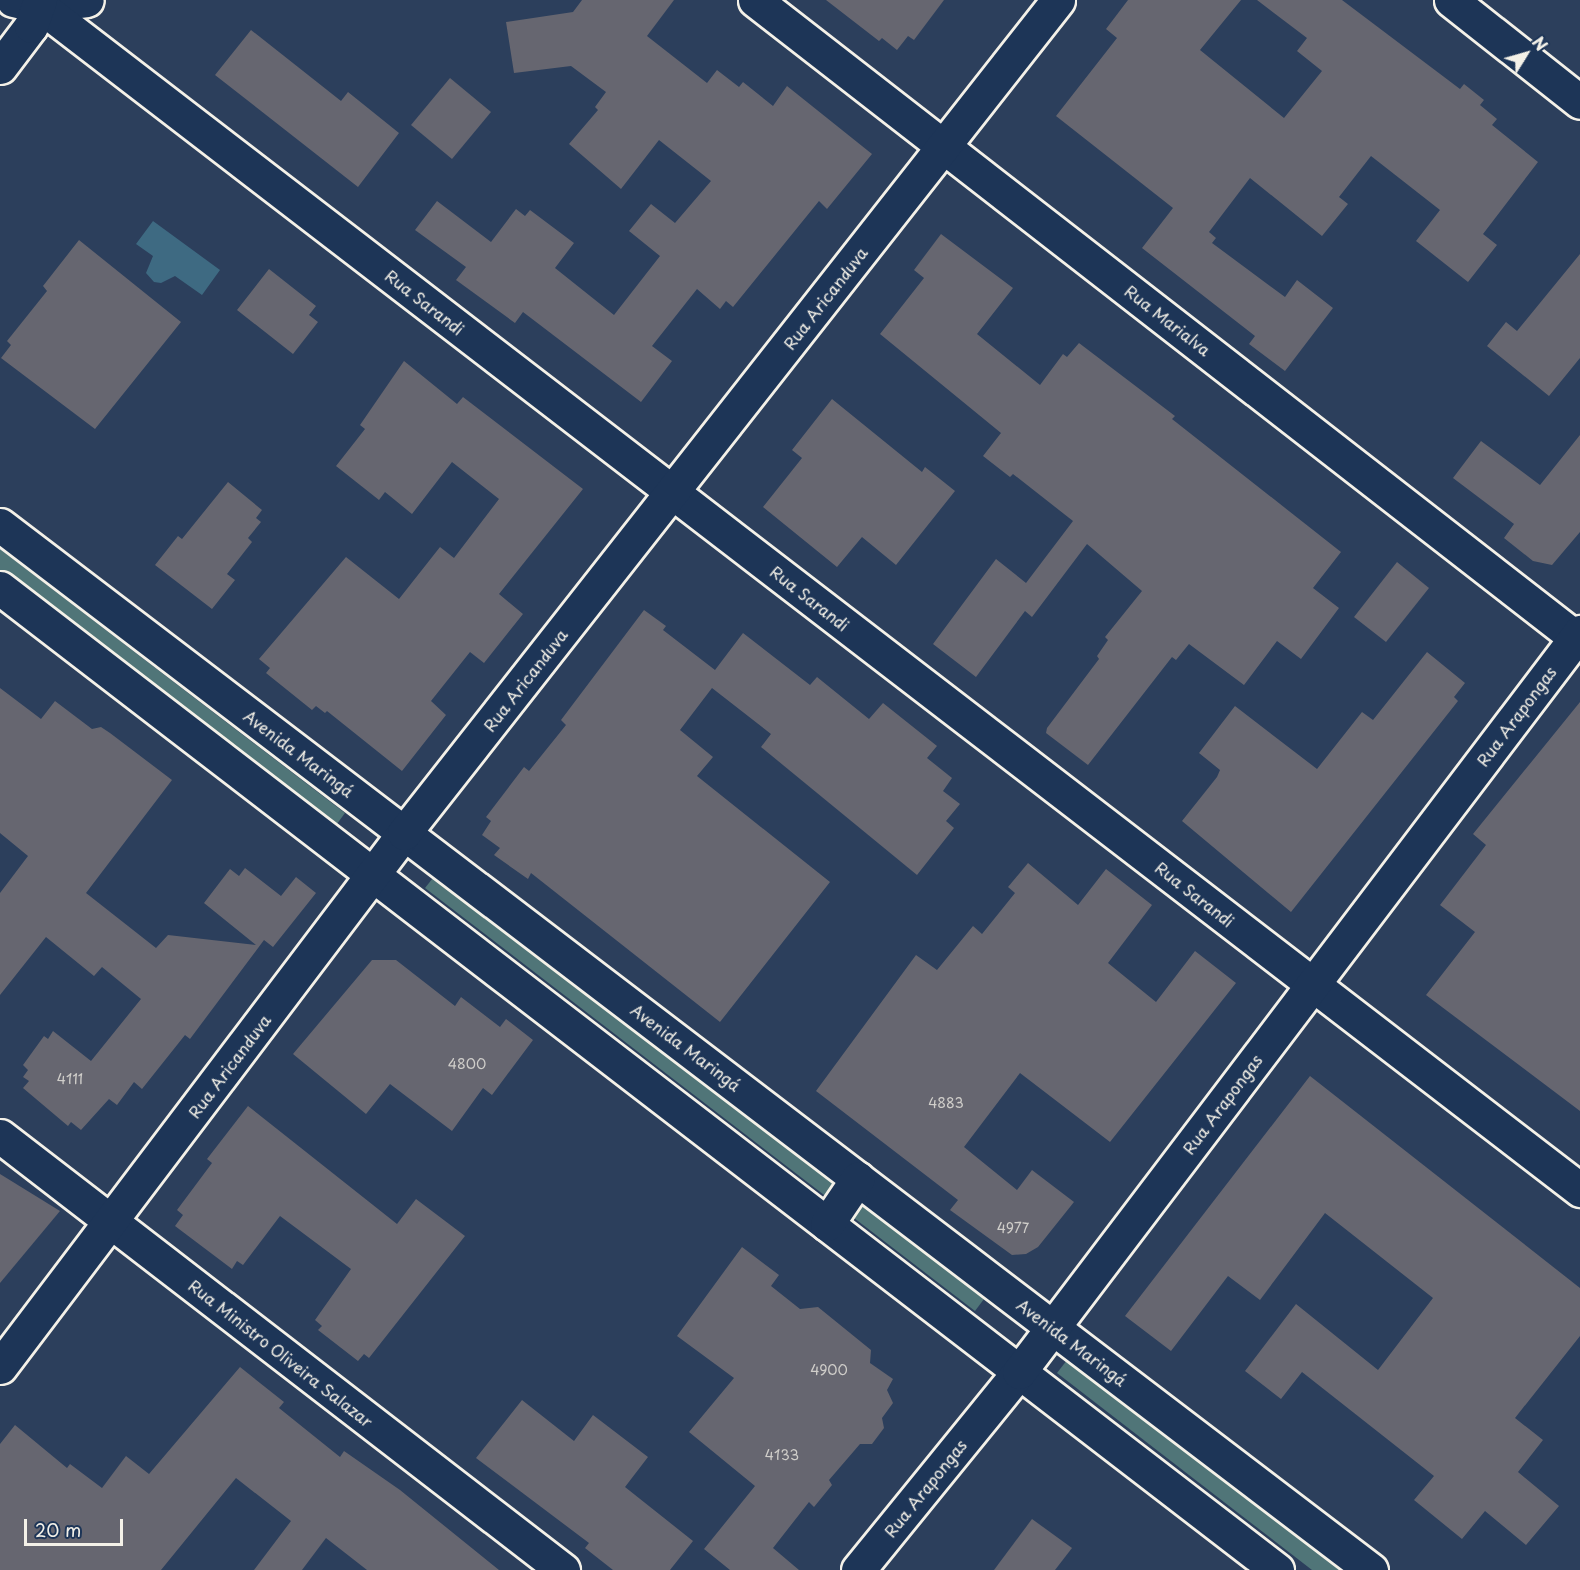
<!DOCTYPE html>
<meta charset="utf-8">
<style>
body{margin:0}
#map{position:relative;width:1580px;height:1570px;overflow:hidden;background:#2c3f5c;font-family:"Playpen Sans",sans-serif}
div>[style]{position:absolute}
.green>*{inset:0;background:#507578}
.water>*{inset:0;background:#3e6a82}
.building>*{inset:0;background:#666670}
.roads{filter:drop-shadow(2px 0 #f4f1e8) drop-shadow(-2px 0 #f4f1e8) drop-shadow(0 2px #f4f1e8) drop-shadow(0 -2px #f4f1e8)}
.minor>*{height:33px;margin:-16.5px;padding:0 16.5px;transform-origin:16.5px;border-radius:16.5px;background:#1d3557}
span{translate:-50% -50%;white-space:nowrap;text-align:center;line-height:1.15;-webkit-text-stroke:5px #1d3557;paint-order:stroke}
.number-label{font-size:14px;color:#d0ceca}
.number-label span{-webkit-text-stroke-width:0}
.street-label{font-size:16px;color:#f4f1e8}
.north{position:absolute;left:1496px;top:24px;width:60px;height:60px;-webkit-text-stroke:4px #1d3557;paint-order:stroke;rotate:53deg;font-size:16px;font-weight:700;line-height:24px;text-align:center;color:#f4f1e8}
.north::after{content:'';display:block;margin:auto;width:21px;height:27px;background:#f4f1e8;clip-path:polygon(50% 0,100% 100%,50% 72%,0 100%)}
.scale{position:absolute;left:24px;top:1519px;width:99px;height:27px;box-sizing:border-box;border:3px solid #f4f1e8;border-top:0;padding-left:8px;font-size:18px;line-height:21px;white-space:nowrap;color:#f4f1e8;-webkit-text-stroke:4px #1d3557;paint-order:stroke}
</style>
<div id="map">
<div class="green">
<div style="clip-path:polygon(0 549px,345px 813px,331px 832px,0 577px)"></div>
<div style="clip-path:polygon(440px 869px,990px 1291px,975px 1311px,425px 888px)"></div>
<div style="clip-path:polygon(1074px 1351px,1357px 1570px,1312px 1570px,1057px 1373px)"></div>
</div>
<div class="water">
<div style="clip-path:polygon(153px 221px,220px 270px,202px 295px,175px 276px,161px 283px,154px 282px,146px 273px,153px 256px,136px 244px)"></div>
</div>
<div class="building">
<div style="clip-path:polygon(582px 0,674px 0,647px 36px,707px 83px,717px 70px,739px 87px,743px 82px,773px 106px,787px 86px,872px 154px,827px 209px,819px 201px,733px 307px,726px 301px,720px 309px,697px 289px,652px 346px,672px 361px,641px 402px,523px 312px,515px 323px,456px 280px,466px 267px,415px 230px,437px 201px,491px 242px,516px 209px,525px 216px,530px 210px,574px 243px,555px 268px,614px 315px,660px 256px,629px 231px,651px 204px,675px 223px,711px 181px,659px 140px,621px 189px,569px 144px,598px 110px,595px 107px,606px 92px,571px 66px,514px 73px,506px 22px,573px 12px)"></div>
<div style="clip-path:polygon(826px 0,944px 0,914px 40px,908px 36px,897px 50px,882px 38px,879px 41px)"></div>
<div style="clip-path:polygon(1128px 0,1241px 0,1200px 50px,1284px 118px,1322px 71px,1297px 51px,1307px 38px,1257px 0,1342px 0,1460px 89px,1464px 84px,1484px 100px,1480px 105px,1497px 119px,1492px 125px,1538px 162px,1483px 234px,1497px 245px,1468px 282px,1416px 241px,1440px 210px,1371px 156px,1339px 197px,1348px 204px,1322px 236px,1250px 178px,1209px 232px,1216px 238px,1212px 243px,1285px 297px,1297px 280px,1333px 308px,1285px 371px,1249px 344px,1255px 336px,1142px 248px,1173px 208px,1056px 116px,1117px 38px,1106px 29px)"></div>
<div style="clip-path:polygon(251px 30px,341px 101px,348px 92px,399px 133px,358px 187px,215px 75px)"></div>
<div style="clip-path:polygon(450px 78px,491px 112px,452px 159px,411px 125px)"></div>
<div style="clip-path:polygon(941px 234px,1013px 288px,977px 334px,1040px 385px,1063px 354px,1067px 357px,1079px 343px,1175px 416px,1172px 419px,1341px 552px,1313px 588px,1339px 608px,1301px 659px,1277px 641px,1244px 685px,1189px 644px,1176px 660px,1172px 657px,1088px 765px,1046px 733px,1047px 728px,1099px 659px,1097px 656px,1108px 640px,1105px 637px,1142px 591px,1087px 544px,1032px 617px,1025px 611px,976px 677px,933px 644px,996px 559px,1026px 583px,1073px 521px,1013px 474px,1010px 477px,983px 456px,1001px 433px,880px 334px,924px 278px,914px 270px)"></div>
<div style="clip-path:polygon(79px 240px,181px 322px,95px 429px,1px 358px,11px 345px,7px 341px,47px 291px,43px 286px)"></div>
<div style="clip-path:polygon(1580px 254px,1580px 358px,1549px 396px,1487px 346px,1506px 322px,1517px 331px)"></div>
<div style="clip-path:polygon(269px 269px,316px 306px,309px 315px,318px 322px,293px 354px,237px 310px)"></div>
<div style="clip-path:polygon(404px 361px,457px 404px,463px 397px,583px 489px,499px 594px,523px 614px,484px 663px,470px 652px,431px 701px,446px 715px,402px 771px,327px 711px,325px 713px,316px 706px,312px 710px,266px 673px,270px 668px,259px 659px,346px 557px,399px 599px,440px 547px,454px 558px,499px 499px,452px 462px,412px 514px,385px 492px,379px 500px,336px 466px,365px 429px,360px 425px)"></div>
<div style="clip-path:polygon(832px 399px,922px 472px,925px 467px,955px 491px,896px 565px,862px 537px,837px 567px,763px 507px,802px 458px,792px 450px)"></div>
<div style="clip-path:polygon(1580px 435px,1580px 532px,1552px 565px,1533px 561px,1504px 538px,1514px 524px,1453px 478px,1481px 441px,1540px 485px)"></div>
<div style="clip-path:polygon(228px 482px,262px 510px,256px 518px,261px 522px,248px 538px,252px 542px,227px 574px,235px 580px,212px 609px,155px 565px,178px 536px,182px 539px)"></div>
<div style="clip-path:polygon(1397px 562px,1429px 588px,1386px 642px,1354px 617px)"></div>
<div style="clip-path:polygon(644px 610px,666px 626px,663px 630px,715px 670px,743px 633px,810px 685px,817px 677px,869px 719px,883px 703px,937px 746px,927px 758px,952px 778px,943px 791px,960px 804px,946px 821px,954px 828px,917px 875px,761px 747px,771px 734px,712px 688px,680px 730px,713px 757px,697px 776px,830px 882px,720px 1022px,531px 873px,528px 879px,494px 855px,500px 848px,482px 835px,491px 821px,486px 817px,524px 767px,529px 771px,566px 725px,561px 720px)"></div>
<div style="clip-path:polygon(1427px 652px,1465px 683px,1454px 697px,1458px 701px,1291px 912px,1182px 821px,1217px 777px,1220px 770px,1199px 753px,1235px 706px,1317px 769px,1362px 712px,1373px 720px)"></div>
<div style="clip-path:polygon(0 688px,41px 719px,55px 701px,92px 729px,101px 727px,110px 733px,172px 780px,86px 893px,156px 948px,168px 935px,256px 945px,204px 903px,230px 869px,239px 876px,245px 868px,281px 896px,296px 877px,316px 893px,273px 947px,264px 940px,190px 1039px,185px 1035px,142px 1089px,134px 1082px,117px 1105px,109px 1099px,81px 1130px,71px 1122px,68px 1126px,23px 1088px,29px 1081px,23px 1077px,28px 1070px,23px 1065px,44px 1036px,48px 1039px,53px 1031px,91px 1061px,141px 999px,102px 967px,94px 976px,46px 937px,0 995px,0 893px,28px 856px,0 833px)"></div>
<div style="clip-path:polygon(1580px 702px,1580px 1111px,1426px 995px,1475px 932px,1440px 905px,1486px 845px,1473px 834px)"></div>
<div style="clip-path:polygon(1028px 863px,1078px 905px,1106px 869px,1152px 905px,1108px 963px,1156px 1002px,1195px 951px,1236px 983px,1110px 1142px,1020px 1073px,964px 1147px,1017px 1190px,1032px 1170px,1074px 1202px,1038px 1247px,1026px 1254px,1012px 1255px,950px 1210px,958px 1200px,816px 1091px,916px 955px,937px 970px,973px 926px,982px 934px,1015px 893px,1008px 887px)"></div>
<div style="clip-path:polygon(372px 960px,396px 960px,455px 1006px,461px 997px,500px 1027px,506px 1019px,533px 1040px,492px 1095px,483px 1088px,452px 1131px,390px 1084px,366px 1114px,293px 1054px)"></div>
<div style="clip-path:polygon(1310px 1076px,1580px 1288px,1580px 1336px,1515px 1418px,1543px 1440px,1518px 1472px,1559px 1506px,1526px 1545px,1485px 1511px,1462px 1539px,1414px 1500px,1434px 1476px,1302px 1372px,1281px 1399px,1245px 1371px,1296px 1304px,1378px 1370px,1433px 1298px,1325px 1213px,1260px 1300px,1228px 1276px,1171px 1351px,1125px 1316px)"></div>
<div style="clip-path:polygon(248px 1106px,397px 1224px,416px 1199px,465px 1236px,369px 1358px,364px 1354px,358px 1361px,318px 1330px,322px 1326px,315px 1320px,351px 1269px,280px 1216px,243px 1265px,237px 1261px,232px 1269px,175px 1226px,183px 1215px,177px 1210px,212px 1163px,207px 1159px)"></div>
<div style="clip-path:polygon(0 1174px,60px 1211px,0 1283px)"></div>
<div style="clip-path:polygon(742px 1247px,779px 1275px,771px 1286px,800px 1309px,818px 1307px,871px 1350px,870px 1363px,893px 1379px,887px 1390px,893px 1403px,882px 1418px,884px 1428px,872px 1444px,860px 1444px,829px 1480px,832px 1485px,814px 1507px,809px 1502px,773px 1548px,799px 1570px,730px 1570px,704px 1549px,755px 1486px,689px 1432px,734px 1378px,677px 1336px)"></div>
<div style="clip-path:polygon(240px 1367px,284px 1402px,279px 1408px,340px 1457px,344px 1451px,400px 1490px,499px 1570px,367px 1570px,326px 1538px,302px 1570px,254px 1570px,291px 1521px,236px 1478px,161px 1570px,0 1570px,0 1444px,15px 1425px,67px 1468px,70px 1464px,102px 1488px,126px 1456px,149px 1474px)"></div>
<div style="clip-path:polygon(522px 1400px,574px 1441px,593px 1415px,648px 1457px,625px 1487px,693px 1541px,670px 1570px,613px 1570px,585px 1548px,589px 1543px,476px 1458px)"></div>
<div style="clip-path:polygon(1032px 1519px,1072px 1548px,1055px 1570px,994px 1570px)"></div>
</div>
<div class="roads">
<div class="minor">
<div style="left:13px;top:0;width:28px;rotate:13deg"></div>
<div style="left:40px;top:6px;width:47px;rotate:-7.3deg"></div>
<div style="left:755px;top:0;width:1045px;rotate:37.85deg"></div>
<div style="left:1451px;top:0;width:164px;rotate:38.3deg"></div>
<div style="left:40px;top:6px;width:1943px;rotate:37.55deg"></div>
<div style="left:0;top:67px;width:51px;rotate:-52.9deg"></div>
<div style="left:31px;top:26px;width:28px;rotate:-71deg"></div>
<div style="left:0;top:525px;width:1724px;rotate:37.32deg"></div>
<div style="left:0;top:588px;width:1611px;rotate:37.56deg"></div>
<div style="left:0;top:1136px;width:711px;rotate:37.63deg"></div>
<div style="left:827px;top:1224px;width:55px;rotate:-56deg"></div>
<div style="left:0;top:1367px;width:670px;rotate:-52.89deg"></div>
<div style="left:404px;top:833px;width:1059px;rotate:-51.86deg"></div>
<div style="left:858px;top:1570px;width:255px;rotate:-50.9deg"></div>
<div style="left:1019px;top:1372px;width:929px;rotate:-52.83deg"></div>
</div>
</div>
<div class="number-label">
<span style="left:467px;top:1064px">4800</span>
<span style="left:70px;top:1079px">4111</span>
<span style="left:946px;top:1103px">4883</span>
<span style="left:1013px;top:1228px">4977</span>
<span style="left:829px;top:1370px">4900</span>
<span style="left:782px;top:1455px">4133</span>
</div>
<div class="street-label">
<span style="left:825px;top:298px;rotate:-52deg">Rua Aricanduva</span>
<span style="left:425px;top:302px;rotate:38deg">Rua Sarandi</span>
<span style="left:1168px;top:320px;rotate:38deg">Rua Marialva</span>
<span style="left:810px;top:598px;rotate:38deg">Rua Sarandi</span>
<span style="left:525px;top:680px;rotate:-52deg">Rua Aricanduva</span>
<span style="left:1516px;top:716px;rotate:-53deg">Rua Arapongas</span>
<span style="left:299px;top:753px;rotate:37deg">Avenida Maringá</span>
<span style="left:1195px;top:894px;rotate:38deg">Rua Sarandi</span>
<span style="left:686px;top:1047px;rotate:37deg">Avenida Maringá</span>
<span style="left:229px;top:1066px;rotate:-53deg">Rua Aricanduva</span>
<span style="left:1222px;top:1104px;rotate:-53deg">Rua Arapongas</span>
<span style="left:1072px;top:1342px;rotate:37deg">Avenida Maringá</span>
<span style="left:281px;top:1353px;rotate:38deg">Rua Ministro Oliveira Salazar</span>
<span style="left:925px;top:1488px;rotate:-51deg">Rua Arapongas</span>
</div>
<div class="north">N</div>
<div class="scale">20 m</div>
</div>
